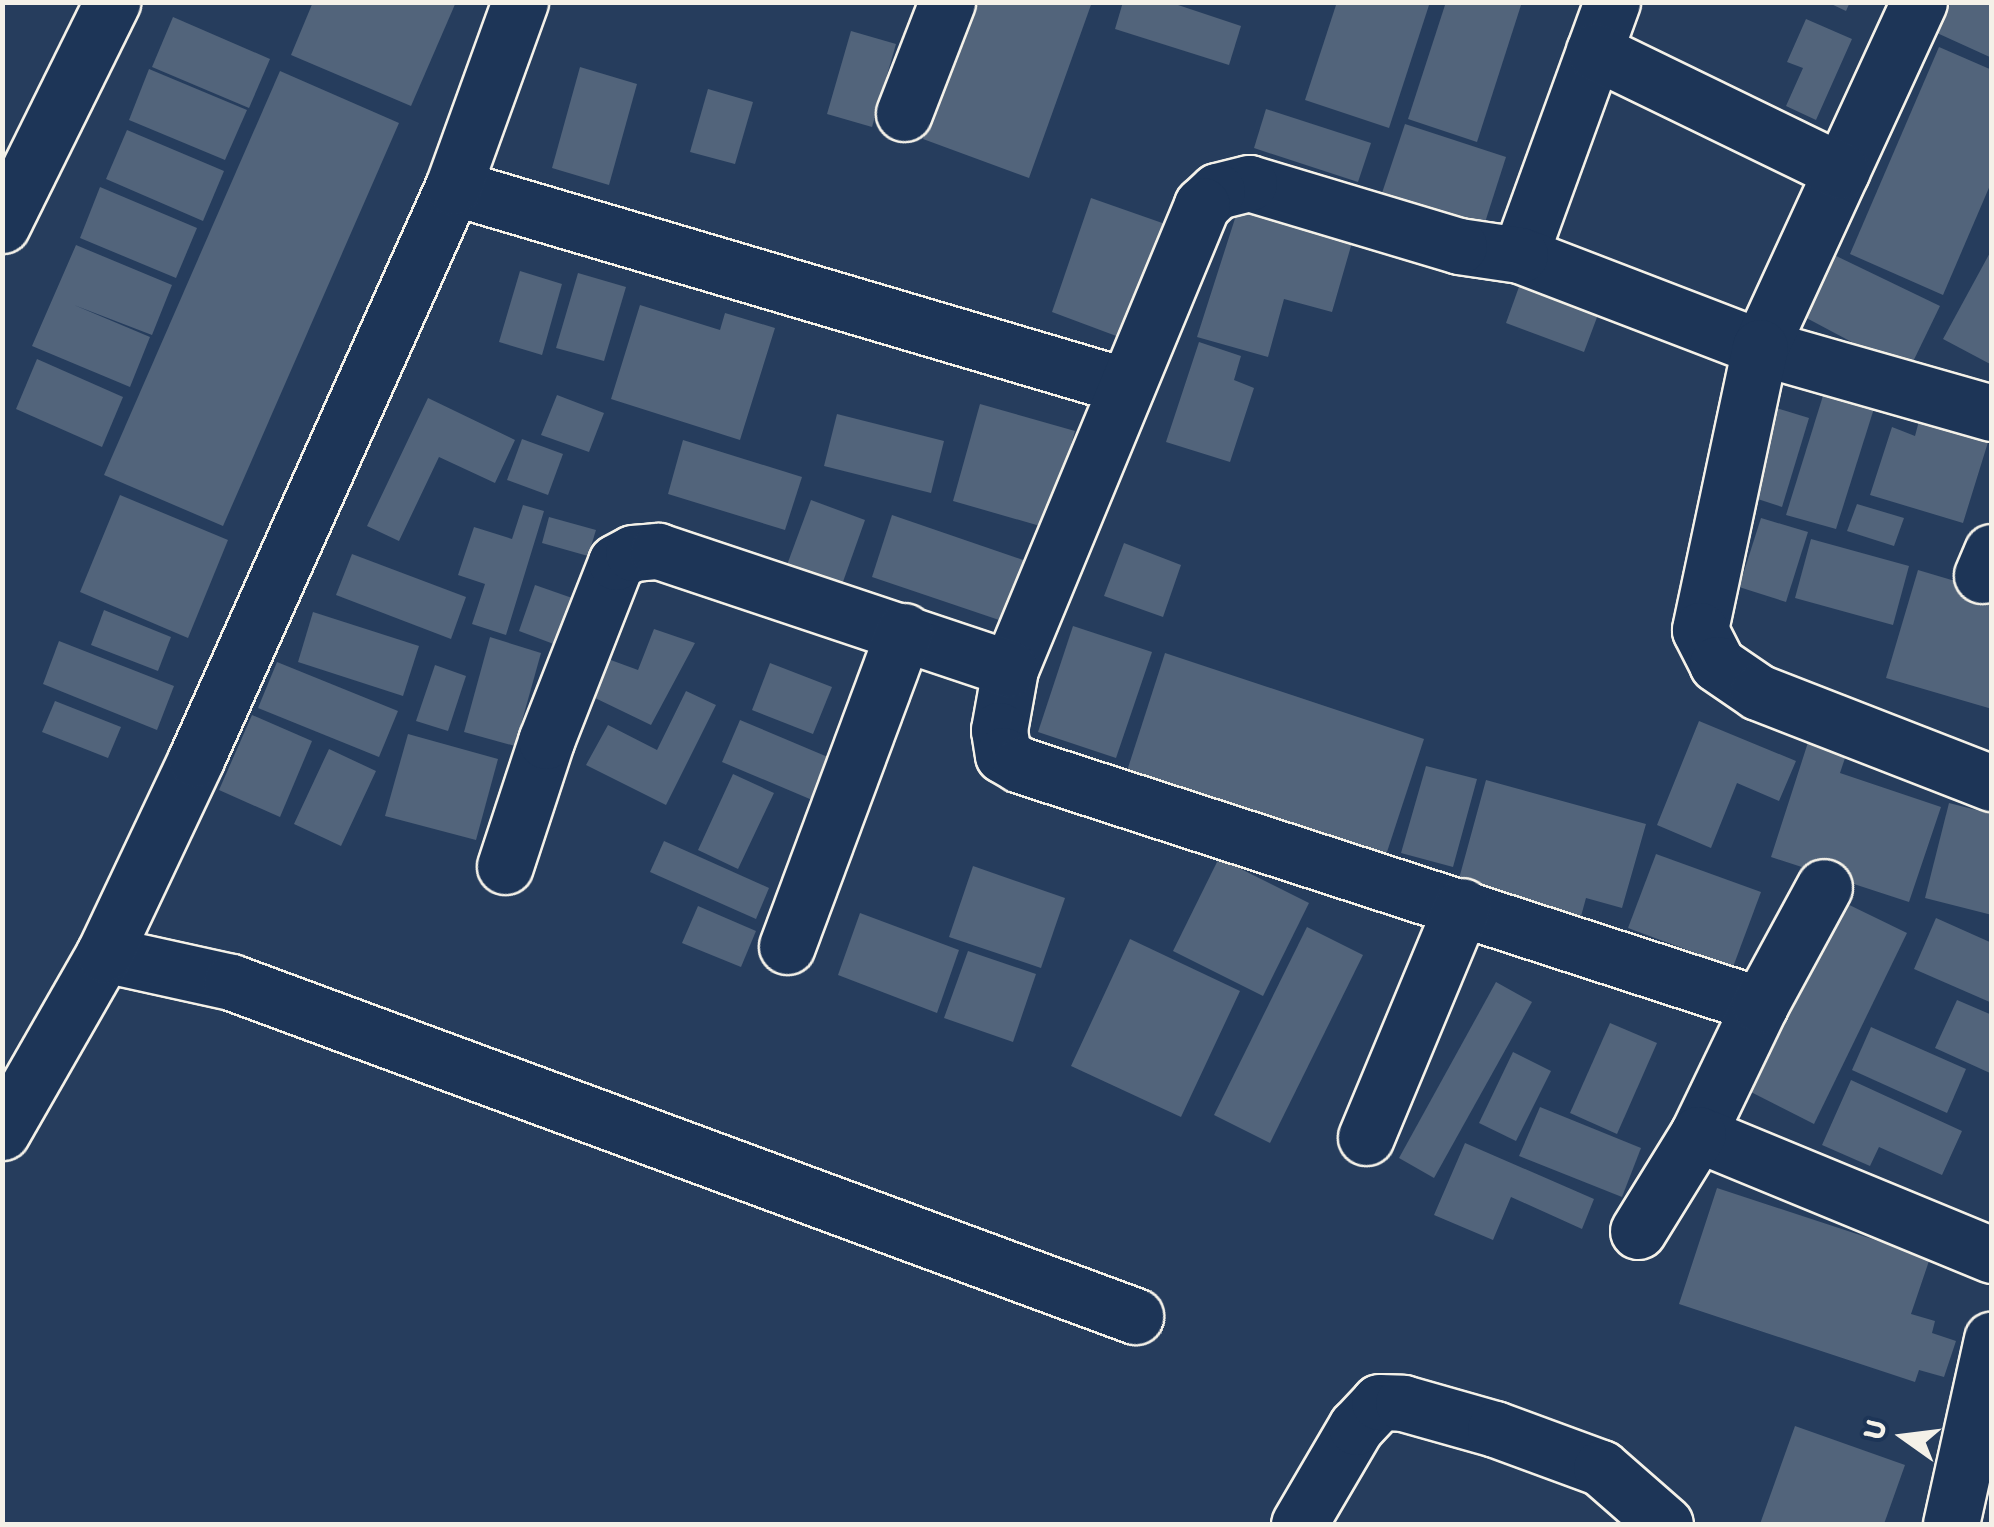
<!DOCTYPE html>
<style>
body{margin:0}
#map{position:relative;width:1994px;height:1527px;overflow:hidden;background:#263d5d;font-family:"Shantell Sans",sans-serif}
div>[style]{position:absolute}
.building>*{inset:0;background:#52647b}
.roads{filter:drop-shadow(2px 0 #f4f1e8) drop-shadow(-2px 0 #f4f1e8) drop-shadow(0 2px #f4f1e8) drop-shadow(0 -2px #f4f1e8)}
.street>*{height:55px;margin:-27.5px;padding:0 27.5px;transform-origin:27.5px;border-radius:27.5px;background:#1d3557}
span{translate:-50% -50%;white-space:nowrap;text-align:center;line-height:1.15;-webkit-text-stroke:9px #1d3557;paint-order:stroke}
.frame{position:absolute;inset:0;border:5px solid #f4f1e8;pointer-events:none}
.north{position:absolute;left:1854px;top:1387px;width:100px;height:100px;-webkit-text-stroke:8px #1d3557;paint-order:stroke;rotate:284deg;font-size:28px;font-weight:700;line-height:40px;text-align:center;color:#f4f1e8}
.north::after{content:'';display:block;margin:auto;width:35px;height:45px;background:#f4f1e8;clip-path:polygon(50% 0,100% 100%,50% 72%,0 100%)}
</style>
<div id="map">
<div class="building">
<div style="clip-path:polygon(313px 2px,456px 2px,411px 106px,291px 55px)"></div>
<div style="clip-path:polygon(971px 2px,1092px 2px,1029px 178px,923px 139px)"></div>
<div style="clip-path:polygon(1123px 2px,1169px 2px,1241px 26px,1229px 65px,1115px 29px)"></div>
<div style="clip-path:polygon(1337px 2px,1430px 2px,1389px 128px,1305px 100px)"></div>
<div style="clip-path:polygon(1446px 2px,1522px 2px,1477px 142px,1408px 119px)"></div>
<div style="clip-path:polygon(1827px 2px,1850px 2px,1846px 11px)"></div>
<div style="clip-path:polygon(1951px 2px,1992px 2px,1992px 58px,1937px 33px)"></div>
<div style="clip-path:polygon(173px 17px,270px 59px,249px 108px,152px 67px)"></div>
<div style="clip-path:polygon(1806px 19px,1852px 39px,1816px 120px,1786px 106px,1803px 68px,1787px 62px)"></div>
<div style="clip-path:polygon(851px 31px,896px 44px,872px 127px,827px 114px)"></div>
<div style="clip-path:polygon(1939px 47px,1992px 70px,1991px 183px,1943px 295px,1850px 254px)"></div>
<div style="clip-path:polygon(580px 67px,637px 84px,609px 185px,552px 168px)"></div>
<div style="clip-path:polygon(149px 69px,247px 110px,225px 160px,129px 120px)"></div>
<div style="clip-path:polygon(280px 71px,399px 123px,223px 526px,104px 475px)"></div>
<div style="clip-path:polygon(708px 89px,753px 102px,735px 164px,690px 152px)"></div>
<div style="clip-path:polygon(1266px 109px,1371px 143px,1358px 182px,1254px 148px)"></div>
<div style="clip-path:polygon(1405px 124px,1506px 157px,1480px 238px,1378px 205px)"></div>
<div style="clip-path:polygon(127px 130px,224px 171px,203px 221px,106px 179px)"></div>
<div style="clip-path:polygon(100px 187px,197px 228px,176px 278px,80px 238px)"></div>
<div style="clip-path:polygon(1091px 198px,1168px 225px,1127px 340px,1052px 312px)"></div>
<div style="clip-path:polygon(1239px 206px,1353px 239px,1332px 312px,1284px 299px,1268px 357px,1197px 337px)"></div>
<div style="clip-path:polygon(76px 245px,172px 285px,152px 335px,74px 305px,150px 337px,130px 387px,32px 346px)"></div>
<div style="clip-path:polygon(1992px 249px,1992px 365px,1943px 339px)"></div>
<div style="clip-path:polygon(1830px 253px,1940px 306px,1908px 372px,1799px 314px)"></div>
<div style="clip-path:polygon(520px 271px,562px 284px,542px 355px,499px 342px)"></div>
<div style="clip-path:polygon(578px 273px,626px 287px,604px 361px,556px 348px)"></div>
<div style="clip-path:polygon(1520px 284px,1599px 312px,1584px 352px,1506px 323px)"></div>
<div style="clip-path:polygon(640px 305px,720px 330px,725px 313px,775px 328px,740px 440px,611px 399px)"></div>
<div style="clip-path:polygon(1199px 342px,1241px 356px,1234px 380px,1254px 388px,1230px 462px,1166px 442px)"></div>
<div style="clip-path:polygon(37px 359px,123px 397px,102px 447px,16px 409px)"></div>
<div style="clip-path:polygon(1826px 386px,1876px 402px,1836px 529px,1786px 515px)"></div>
<div style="clip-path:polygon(557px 395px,604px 413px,589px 452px,541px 435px)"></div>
<div style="clip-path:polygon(428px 398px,515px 440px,495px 483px,439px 457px,399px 541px,367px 526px)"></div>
<div style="clip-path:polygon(1757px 402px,1809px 418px,1782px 507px,1730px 490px)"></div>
<div style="clip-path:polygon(980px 404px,1075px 431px,1047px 528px,953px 501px)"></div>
<div style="clip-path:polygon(837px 414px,944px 441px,931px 493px,824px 466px)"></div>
<div style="clip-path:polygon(1920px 417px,1989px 439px,1963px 523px,1870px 495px,1892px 427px,1915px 436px)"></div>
<div style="clip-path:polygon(522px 439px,563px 454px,548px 495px,507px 480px)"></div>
<div style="clip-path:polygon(683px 440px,802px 477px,785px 530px,668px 494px)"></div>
<div style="clip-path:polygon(120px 495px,228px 540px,188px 638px,80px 592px)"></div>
<div style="clip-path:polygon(811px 500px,865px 520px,839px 593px,784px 573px)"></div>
<div style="clip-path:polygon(1857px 504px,1904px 518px,1894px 546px,1847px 531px)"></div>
<div style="clip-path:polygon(523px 505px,544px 511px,506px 635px,472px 624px,485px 584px,458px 575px,474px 527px,512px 539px)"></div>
<div style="clip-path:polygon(892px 515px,1029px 562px,1008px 623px,872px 577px)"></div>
<div style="clip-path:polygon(549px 517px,596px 530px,588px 556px,542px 543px)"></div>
<div style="clip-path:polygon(1761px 518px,1808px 532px,1786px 602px,1739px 587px)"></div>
<div style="clip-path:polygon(1811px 539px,1909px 566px,1893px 625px,1795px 598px)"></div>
<div style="clip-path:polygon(1124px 543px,1181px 565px,1163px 617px,1104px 596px)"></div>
<div style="clip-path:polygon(352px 554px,466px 597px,451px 639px,336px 595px)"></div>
<div style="clip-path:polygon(1918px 570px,1992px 592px,1992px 709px,1886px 678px)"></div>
<div style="clip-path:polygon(535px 585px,575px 599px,559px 646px,519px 631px)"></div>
<div style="clip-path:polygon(104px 610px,171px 637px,158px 671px,91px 645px)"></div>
<div style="clip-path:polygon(313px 612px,419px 646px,403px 696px,298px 662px)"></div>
<div style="clip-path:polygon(1073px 626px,1152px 652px,1116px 758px,1038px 732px)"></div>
<div style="clip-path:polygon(654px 629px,695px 643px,651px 725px,593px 697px,608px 659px,638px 670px)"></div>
<div style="clip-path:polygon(490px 637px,541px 653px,515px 746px,464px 732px)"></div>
<div style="clip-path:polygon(59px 641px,174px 686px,157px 730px,43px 684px)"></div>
<div style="clip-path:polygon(1165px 653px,1424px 739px,1386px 855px,1127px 771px)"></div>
<div style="clip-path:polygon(277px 662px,398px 711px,379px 757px,258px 708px)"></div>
<div style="clip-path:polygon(770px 663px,832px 687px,813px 734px,752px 710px)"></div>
<div style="clip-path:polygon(435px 665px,466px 676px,448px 731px,416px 721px)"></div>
<div style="clip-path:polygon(686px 691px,716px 705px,666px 805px,586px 765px,608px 725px,657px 750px)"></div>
<div style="clip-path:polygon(55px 701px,121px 727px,108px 758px,42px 732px)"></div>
<div style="clip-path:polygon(252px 715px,312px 741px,280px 817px,219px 790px)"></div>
<div style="clip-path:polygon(740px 720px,842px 763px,824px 805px,722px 762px)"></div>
<div style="clip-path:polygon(1699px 721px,1796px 761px,1779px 801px,1737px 783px,1711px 848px,1657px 825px)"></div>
<div style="clip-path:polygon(1812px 730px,1850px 743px,1840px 773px,1941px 807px,1909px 902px,1771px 857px)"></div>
<div style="clip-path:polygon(408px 734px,498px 759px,476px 840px,385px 816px)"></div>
<div style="clip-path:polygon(329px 749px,376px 771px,341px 846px,294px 824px)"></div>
<div style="clip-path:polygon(1426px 766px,1477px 779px,1453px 867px,1401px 853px)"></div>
<div style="clip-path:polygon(733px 774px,774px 793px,738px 869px,698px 850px)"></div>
<div style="clip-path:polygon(1486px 780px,1646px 824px,1622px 908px,1586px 898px,1580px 920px,1457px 886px)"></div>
<div style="clip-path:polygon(1949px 803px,1992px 814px,1992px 915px,1925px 898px)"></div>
<div style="clip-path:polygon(664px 841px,769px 888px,756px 919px,650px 872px)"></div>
<div style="clip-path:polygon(1656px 854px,1761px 892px,1733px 967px,1628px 928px)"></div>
<div style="clip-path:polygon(1219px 858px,1309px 903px,1263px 996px,1173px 951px)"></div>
<div style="clip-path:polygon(973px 866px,1065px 898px,1041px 968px,949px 937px)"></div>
<div style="clip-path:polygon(1837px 899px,1907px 933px,1814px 1124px,1745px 1089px)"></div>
<div style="clip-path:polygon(698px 906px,756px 931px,741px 967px,682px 943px)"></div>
<div style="clip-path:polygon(860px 913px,959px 950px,937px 1013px,838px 975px)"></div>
<div style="clip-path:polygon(1936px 918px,1992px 943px,1992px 1003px,1914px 969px)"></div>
<div style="clip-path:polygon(1307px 927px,1363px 955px,1270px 1143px,1214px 1115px)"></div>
<div style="clip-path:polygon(1130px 939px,1240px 991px,1181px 1117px,1071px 1066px)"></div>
<div style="clip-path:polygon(968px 951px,1036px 974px,1013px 1042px,944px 1018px)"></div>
<div style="clip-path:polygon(1496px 982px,1532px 1002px,1434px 1178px,1399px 1158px)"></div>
<div style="clip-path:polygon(1957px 1000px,1992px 1015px,1990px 1073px,1935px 1048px)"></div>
<div style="clip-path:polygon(1610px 1023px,1657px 1043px,1617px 1134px,1570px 1113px)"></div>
<div style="clip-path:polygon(1871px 1027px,1966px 1069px,1947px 1113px,1852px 1070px)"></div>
<div style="clip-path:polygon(1513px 1052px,1551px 1071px,1516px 1141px,1479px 1123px)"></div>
<div style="clip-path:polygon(1851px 1080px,1962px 1131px,1942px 1175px,1879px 1147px,1870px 1166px,1822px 1145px)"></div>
<div style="clip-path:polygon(1540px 1107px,1641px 1148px,1622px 1197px,1519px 1156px)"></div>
<div style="clip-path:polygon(1465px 1143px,1594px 1199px,1582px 1229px,1511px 1197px,1493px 1240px,1434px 1215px)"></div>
<div style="clip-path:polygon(1717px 1188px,1930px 1258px,1911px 1314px,1935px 1321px,1932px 1333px,1956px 1341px,1944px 1377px,1919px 1370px,1915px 1382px,1679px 1304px)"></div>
<div style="clip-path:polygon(1795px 1426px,1905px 1465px,1884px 1524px,1760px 1524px)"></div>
</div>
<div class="roads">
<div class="street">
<div style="left:1612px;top:2px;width:269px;rotate:110deg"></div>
<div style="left:1520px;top:255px;width:257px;rotate:21deg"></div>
<div style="left:1760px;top:347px;width:241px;rotate:15.9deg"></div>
<div style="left:1919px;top:2px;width:380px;rotate:114.7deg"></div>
<div style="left:1760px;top:347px;width:289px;rotate:102deg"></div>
<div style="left:1700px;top:630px;width:38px;rotate:63deg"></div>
<div style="left:1717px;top:664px;width:50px;rotate:34.3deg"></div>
<div style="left:1758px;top:692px;width:251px;rotate:21.3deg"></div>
<div style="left:1594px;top:51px;width:275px;rotate:25.9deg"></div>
<div style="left:904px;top:113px;width:119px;rotate:-68.8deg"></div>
<div style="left:453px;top:187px;width:702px;rotate:16.47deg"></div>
<div style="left:2px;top:225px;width:249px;rotate:-63.7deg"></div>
<div style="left:1520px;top:255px;width:62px;rotate:-171.6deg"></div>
<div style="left:1459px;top:246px;width:219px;rotate:-163.3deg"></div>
<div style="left:1249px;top:183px;width:33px;rotate:166deg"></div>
<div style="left:1217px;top:191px;width:21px;rotate:137deg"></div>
<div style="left:1202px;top:205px;width:502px;rotate:112.48deg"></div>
<div style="left:1010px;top:669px;width:62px;rotate:100.2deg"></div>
<div style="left:999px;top:730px;width:25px;rotate:81deg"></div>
<div style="left:1003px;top:755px;width:20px;rotate:30deg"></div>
<div style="left:1020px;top:765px;width:778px;rotate:17.97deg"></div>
<div style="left:1760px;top:1005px;width:143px;rotate:115.7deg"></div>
<div style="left:1698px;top:1134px;width:318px;rotate:22.4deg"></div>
<div style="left:1982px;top:575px;width:25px;rotate:-67deg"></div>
<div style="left:505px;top:866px;width:132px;rotate:-71.8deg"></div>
<div style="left:546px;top:741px;width:192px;rotate:-68.6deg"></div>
<div style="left:616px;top:562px;width:19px;rotate:-28deg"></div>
<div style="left:633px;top:553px;width:25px;rotate:-5deg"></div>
<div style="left:658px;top:551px;width:371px;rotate:18.5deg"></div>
<div style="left:787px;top:946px;width:336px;rotate:-69.6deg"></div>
<div style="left:104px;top:954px;width:130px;rotate:12.4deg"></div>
<div style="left:231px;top:982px;width:964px;rotate:20.28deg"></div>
<div style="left:1760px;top:1005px;width:134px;rotate:-61.5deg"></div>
<div style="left:2px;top:1132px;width:205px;rotate:-60.2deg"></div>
<div style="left:104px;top:954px;width:216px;rotate:-64.7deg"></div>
<div style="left:196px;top:759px;width:627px;rotate:-65.81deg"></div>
<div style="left:453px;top:187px;width:197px;rotate:-70.1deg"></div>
<div style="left:1366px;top:1137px;width:250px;rotate:-67.4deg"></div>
<div style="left:1638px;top:1231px;width:114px;rotate:-58.3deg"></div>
<div style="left:1299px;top:1524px;width:113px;rotate:-59.6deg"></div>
<div style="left:1356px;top:1427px;width:34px;rotate:-47deg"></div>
<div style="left:1379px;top:1402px;width:24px;rotate:2deg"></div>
<div style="left:1403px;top:1403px;width:96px;rotate:15.8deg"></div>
<div style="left:1495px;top:1429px;width:113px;rotate:20.2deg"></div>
<div style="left:1601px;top:1468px;width:85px;rotate:41.2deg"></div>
<div style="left:1951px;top:1524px;width:189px;rotate:-77.5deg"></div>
</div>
</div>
<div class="frame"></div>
<div class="north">U</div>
</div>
